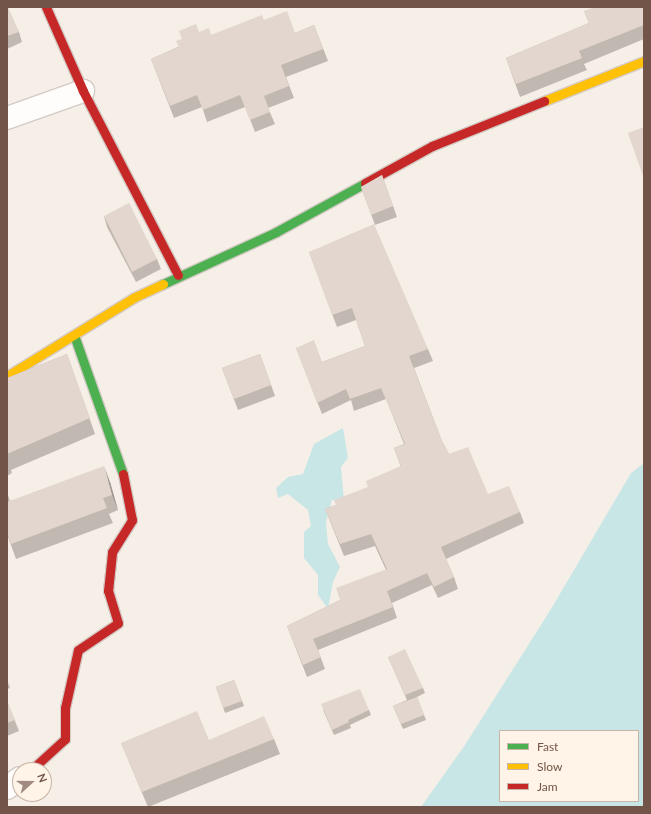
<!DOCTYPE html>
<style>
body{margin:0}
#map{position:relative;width:651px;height:814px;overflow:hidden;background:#f6efe7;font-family:Lato,sans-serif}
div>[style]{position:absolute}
.water>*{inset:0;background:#c9e6e6}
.roads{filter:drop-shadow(1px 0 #d4cac5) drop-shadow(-1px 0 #d4cac5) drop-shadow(0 1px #d4cac5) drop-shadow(0 -1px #d4cac5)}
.street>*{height:22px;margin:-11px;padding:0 11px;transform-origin:11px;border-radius:11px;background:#fefdfb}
.fast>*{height:9px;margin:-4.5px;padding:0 4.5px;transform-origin:4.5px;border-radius:4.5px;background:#4caf50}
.slow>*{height:9px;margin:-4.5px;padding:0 4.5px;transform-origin:4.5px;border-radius:4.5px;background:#ffc107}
.jam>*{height:9px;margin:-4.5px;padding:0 4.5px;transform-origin:4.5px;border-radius:4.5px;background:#c62828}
.wall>*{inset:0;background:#c2b8b2}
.shaded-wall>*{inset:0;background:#9e9691}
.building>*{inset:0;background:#e2d6cf}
span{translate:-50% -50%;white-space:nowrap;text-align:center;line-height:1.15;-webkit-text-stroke:4px #fff4e7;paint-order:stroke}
.frame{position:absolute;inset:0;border:8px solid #735448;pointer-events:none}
.legend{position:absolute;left:499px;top:730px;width:140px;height:72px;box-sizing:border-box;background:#fff4e7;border:1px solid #c7b4a7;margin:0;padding:5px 7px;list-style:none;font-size:12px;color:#735448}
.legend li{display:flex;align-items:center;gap:8px;height:20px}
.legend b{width:20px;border:1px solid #c7b4a7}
.north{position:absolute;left:12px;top:762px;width:40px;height:40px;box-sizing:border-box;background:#fff4e7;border:1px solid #c7b4a7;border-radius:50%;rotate:69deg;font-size:11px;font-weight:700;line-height:16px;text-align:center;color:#735448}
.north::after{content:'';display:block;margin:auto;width:14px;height:18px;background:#a18a80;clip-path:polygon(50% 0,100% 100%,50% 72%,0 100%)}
</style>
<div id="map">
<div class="water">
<div style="clip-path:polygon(343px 428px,348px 458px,341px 467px,344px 500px,332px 500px,326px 522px,328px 544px,340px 567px,333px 582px,328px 609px,318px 595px,318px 575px,304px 558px,304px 532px,311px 526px,308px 510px,288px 494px,278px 498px,276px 488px,288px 477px,303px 474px,314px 444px)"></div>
<div style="clip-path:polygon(evenodd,644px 463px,644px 807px,421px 807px,465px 745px,551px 609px,631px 473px,644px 463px,500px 731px,638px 731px,638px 801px,500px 801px,500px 731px)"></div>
</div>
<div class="roads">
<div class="street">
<div style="left:7px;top:118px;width:81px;rotate:-19.6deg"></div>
<div style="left:7px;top:788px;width:16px;rotate:-38deg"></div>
</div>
<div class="fast">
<div style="left:163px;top:284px;width:124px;rotate:-24.7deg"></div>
<div style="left:276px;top:232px;width:102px;rotate:-28.8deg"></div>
<div style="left:74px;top:335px;width:147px;rotate:70.6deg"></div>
</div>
<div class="slow">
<div style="left:544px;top:101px;width:108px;rotate:-21.8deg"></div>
<div style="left:7px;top:376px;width:150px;rotate:-31.7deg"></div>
<div style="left:135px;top:297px;width:31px;rotate:-25deg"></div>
</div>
<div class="jam">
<div style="left:46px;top:7px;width:92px;rotate:66.2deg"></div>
<div style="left:83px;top:91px;width:207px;rotate:62.7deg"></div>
<div style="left:365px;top:183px;width:77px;rotate:-28.9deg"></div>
<div style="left:432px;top:146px;width:121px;rotate:-21.9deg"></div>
<div style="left:31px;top:770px;width:46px;rotate:-42.4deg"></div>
<div style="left:65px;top:739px;width:31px;rotate:-90deg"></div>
<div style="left:65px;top:708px;width:59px;rotate:-77.4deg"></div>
<div style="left:78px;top:650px;width:48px;rotate:-34deg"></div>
<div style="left:118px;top:623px;width:34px;rotate:-107deg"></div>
<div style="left:108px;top:591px;width:39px;rotate:-84deg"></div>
<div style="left:112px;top:552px;width:38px;rotate:-58deg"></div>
<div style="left:132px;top:520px;width:47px;rotate:-101.1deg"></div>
</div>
</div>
<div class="wall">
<div style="clip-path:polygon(7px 7px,19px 32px,22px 42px,7px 49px)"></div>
<div style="clip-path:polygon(644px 7px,644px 39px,584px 64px,587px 70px,520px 97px,506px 58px,589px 23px,584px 11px)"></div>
<div style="clip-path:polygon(264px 20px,295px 33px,314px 25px,328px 61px,286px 77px,294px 98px,268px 108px,275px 124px,255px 132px,245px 107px,207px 122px,202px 107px,174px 118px,151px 59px,178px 47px,199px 32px,211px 35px)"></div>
<div style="clip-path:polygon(382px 175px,397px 217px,375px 225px,361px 187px)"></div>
<div style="clip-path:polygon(104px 216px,157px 259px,161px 269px,136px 282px,107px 227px)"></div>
<div style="clip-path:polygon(309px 252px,428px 349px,433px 361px,414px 368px,442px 441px,449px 454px,488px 494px,520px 512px,524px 523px,446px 559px,454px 577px,458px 589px,438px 598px,432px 585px,392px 603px,397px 618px,318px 650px,325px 669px,307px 677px,287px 626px,340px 600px,386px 570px,375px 546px,344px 556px,325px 509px,336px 505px,368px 487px,401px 467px,394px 448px,404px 444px,386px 399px,354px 411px,351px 400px,322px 414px,296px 348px,322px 362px,365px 346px,356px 320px,337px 327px)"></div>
<div style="clip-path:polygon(67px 354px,95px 434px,11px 470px,12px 473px,7px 476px,7px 378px)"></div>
<div style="clip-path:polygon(260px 354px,275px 396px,238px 410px,222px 368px)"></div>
<div style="clip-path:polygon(110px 482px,118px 510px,109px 514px,113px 523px,16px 559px,7px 534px,7px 492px,10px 501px)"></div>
<div style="clip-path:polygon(388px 657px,423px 688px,425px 693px,417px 697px,426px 720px,403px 729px,393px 706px,407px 700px)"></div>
<div style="clip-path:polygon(7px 680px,10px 688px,7px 689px)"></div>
<div style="clip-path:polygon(234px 680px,244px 706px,225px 713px,216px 687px)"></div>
<div style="clip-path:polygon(7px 701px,19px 731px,7px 736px)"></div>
<div style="clip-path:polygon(323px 710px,369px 710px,371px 715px,350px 725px,351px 728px,334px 735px)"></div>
<div style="clip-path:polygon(274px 739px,280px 754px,148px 807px,127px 757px,121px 743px)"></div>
</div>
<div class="shaded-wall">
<div style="clip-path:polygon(104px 466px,110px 482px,118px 510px,112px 495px)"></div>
</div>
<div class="building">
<div style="clip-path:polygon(7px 7px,8px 7px,19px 32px,7px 36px)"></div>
<div style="clip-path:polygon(595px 7px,644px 7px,644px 25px,579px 51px,582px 58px,516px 84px,506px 58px,589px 23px,584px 11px)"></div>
<div style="clip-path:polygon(287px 11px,295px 33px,314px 25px,323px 49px,281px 65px,289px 86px,264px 96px,270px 112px,250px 120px,240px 95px,203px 110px,197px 95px,170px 106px,151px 59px,179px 47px,176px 41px,182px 39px,179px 31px,196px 24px,199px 32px,209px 28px,211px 35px,262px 15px,264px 20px)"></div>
<div style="clip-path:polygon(644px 127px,644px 179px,628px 133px)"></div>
<div style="clip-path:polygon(382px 175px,393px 206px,371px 215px,361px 187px)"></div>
<div style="clip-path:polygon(129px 203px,157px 259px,132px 272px,104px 216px)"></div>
<div style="clip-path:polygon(374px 224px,428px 349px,409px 356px,442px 441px,449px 454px,468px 447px,488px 494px,509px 486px,520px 512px,441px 547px,454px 577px,434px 587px,427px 573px,387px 591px,393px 607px,313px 639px,321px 657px,303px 665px,287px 626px,340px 600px,336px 588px,387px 569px,371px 534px,340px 544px,325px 509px,336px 505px,334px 500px,368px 487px,366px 481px,401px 466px,394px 448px,405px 444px,381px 388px,350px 399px,346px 389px,317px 403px,296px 348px,314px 340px,322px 362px,365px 346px,352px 308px,332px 315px,309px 252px)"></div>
<div style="clip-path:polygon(67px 354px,90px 418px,7px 454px,7px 378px)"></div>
<div style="clip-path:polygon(260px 354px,271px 385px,234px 399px,222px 368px)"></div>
<div style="clip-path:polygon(104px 466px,112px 495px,103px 498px,107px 508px,11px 544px,7px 533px,7px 502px)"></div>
<div style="clip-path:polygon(405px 649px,423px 688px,405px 695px,388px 657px)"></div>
<div style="clip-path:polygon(234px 680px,242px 701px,223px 708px,216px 687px)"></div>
<div style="clip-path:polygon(360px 689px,369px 710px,348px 720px,349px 722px,332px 730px,321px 704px)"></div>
<div style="clip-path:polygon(417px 697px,424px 715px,401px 724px,393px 706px)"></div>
<div style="clip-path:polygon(7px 701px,15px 720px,7px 723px)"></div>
<div style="clip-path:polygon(197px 711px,209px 740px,264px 716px,274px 739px,142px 792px,121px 743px)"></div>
</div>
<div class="frame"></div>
<ul class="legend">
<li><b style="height:5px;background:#4caf50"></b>Fast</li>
<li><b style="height:5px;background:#ffc107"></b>Slow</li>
<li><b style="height:5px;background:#c62828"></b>Jam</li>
</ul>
<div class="north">N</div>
</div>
